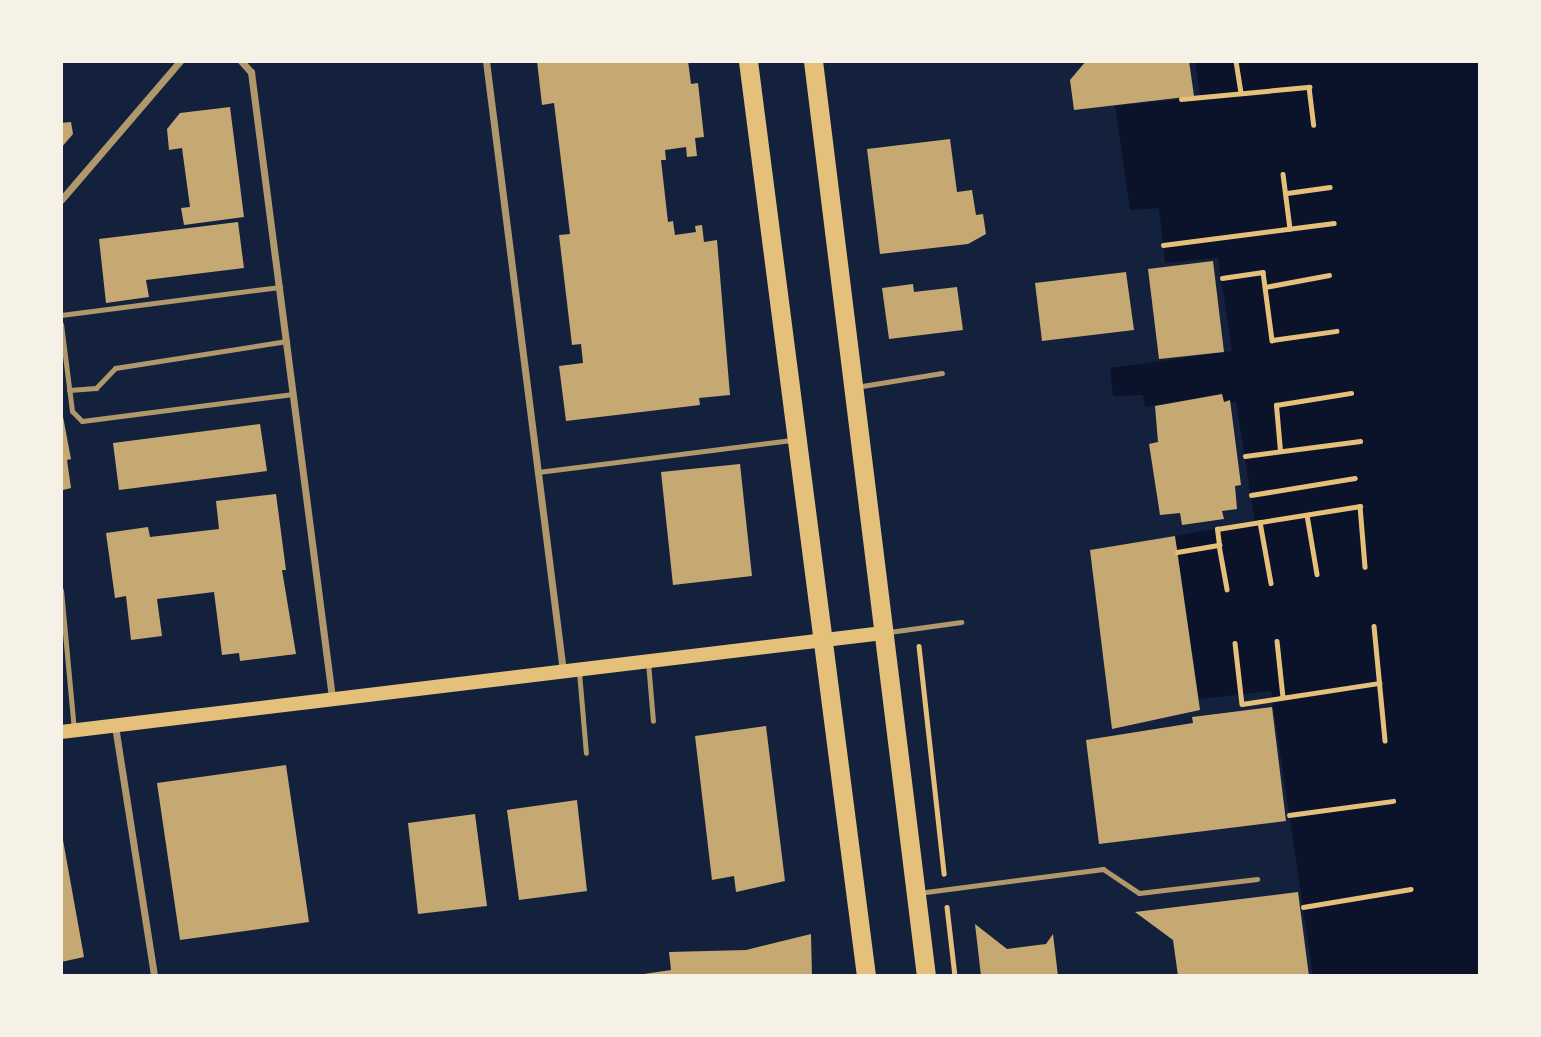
<!DOCTYPE html>
<style>
body{margin:0}
#map{position:relative;width:1541px;height:1037px;overflow:hidden;background:#14213d;font-family:Lato,sans-serif}
div>[style]{position:absolute}
.water>*{inset:0;background:#0b132b}
.building>*{inset:0;background:#c6a872}
.path>*{height:4.5px;margin:-2.25px;padding:0 2.25px;transform-origin:2.25px;border-radius:2.25px;background:#e5c07b}
.service>*{height:5px;margin:-2.5px;padding:0 2.5px;transform-origin:2.5px;border-radius:2.5px;background:#b1986c}
.minor>*{height:7px;margin:-3.5px;padding:0 3.5px;transform-origin:3.5px;border-radius:3.5px;background:#b1986c}
.secondary>*{height:14px;margin:-7px;padding:0 7px;transform-origin:7px;border-radius:7px;background:#e5c07b}
.trunk>*{height:19px;margin:-9.5px;padding:0 9.5px;transform-origin:9.5px;border-radius:9.5px;background:#e5c07b}
span{translate:-50% -50%;white-space:nowrap;text-align:center;line-height:1.15;-webkit-text-stroke:5px #f6f1e7;paint-order:stroke}
.frame{position:absolute;inset:0;border:63px solid #f6f1e7;pointer-events:none}
</style>
<div id="map">
<div class="water">
<div style="clip-path:polygon(1195px 61px,1480px 61px,1480px 976px,1313px 976px,1271px 691px,1199px 699px,1175px 536px,1255px 522px,1236px 402px,1224px 402px,1222px 394px,1145px 407px,1143px 395px,1113px 396px,1110px 368px,1232px 351px,1218px 258px,1165px 263px,1159px 208px,1130px 210px,1115px 106px,1200px 97px)"></div>
</div>
<div class="building">
<div style="clip-path:polygon(537px 61px,688px 61px,691px 84px,698px 83px,704px 137px,695px 138px,697px 156px,687px 157px,686px 147px,665px 150px,666px 160px,661px 160px,668px 222px,673px 221px,675px 235px,696px 232px,695px 226px,702px 225px,704px 242px,717px 240px,730px 395px,699px 398px,700px 405px,566px 421px,559px 366px,583px 363px,581px 344px,572px 345px,559px 235px,570px 234px,554px 103px,542px 105px)"></div>
<div style="clip-path:polygon(1086px 61px,1189px 61px,1194px 96px,1074px 110px,1070px 80px)"></div>
<div style="clip-path:polygon(230px 107px,244px 217px,184px 225px,181px 208px,190px 207px,182px 148px,169px 150px,167px 129px,180px 113px)"></div>
<div style="clip-path:polygon(71px 122px,73px 134px,61px 148px,61px 123px)"></div>
<div style="clip-path:polygon(950px 139px,957px 192px,972px 190px,976px 215px,983px 214px,986px 234px,968px 244px,880px 254px,867px 149px)"></div>
<div style="clip-path:polygon(238px 222px,244px 268px,146px 280px,149px 297px,106px 303px,99px 239px)"></div>
<div style="clip-path:polygon(1213px 261px,1224px 352px,1159px 359px,1148px 269px)"></div>
<div style="clip-path:polygon(1126px 272px,1134px 330px,1042px 341px,1035px 283px)"></div>
<div style="clip-path:polygon(913px 284px,914px 292px,957px 287px,963px 330px,889px 339px,882px 288px)"></div>
<div style="clip-path:polygon(1222px 394px,1224px 402px,1230px 400px,1241px 485px,1235px 486px,1237px 509px,1222px 511px,1224px 519px,1182px 525px,1180px 513px,1160px 515px,1149px 444px,1158px 442px,1155px 406px)"></div>
<div style="clip-path:polygon(61px 406px,71px 459px,67px 460px,71px 488px,63px 490px)"></div>
<div style="clip-path:polygon(260px 424px,267px 471px,119px 490px,113px 443px)"></div>
<div style="clip-path:polygon(740px 464px,752px 576px,673px 585px,661px 472px)"></div>
<div style="clip-path:polygon(276px 494px,286px 570px,282px 570px,296px 654px,240px 661px,239px 653px,222px 655px,214px 592px,157px 599px,162px 636px,131px 640px,126px 596px,115px 598px,106px 533px,148px 527px,150px 537px,219px 529px,216px 501px)"></div>
<div style="clip-path:polygon(1175px 536px,1200px 710px,1112px 729px,1090px 550px)"></div>
<div style="clip-path:polygon(1272px 707px,1286px 821px,1099px 844px,1086px 740px,1193px 723px,1192px 717px)"></div>
<div style="clip-path:polygon(766px 726px,785px 881px,736px 892px,734px 876px,712px 880px,695px 736px)"></div>
<div style="clip-path:polygon(286px 765px,309px 922px,180px 940px,157px 783px)"></div>
<div style="clip-path:polygon(577px 800px,587px 891px,519px 900px,507px 810px)"></div>
<div style="clip-path:polygon(475px 814px,487px 906px,418px 914px,408px 823px)"></div>
<div style="clip-path:polygon(61px 829px,84px 957px,61px 962px)"></div>
<div style="clip-path:polygon(1298px 892px,1309px 976px,1178px 976px,1173px 940px,1135px 912px)"></div>
<div style="clip-path:polygon(975px 924px,1007px 949px,1046px 944px,1053px 934px,1058px 976px,981px 976px)"></div>
<div style="clip-path:polygon(811px 934px,812px 976px,630px 976px,671px 970px,669px 952px,746px 950px)"></div>
</div>
<div class="path">
<div style="left:1236px;top:61px;width:32px;rotate:81deg"></div>
<div style="left:1181px;top:99px;width:129px;rotate:-5.4deg"></div>
<div style="left:1309px;top:87px;width:38px;rotate:83deg"></div>
<div style="left:1283px;top:174px;width:55px;rotate:82.7deg"></div>
<div style="left:1287px;top:193px;width:43px;rotate:-7.9deg"></div>
<div style="left:1163px;top:245px;width:172px;rotate:-7.3deg"></div>
<div style="left:1222px;top:278px;width:41px;rotate:-8.3deg"></div>
<div style="left:1263px;top:272px;width:69px;rotate:82.5deg"></div>
<div style="left:1272px;top:340px;width:65px;rotate:-8deg"></div>
<div style="left:1265px;top:287px;width:65px;rotate:-10.6deg"></div>
<div style="left:1280px;top:451px;width:46px;rotate:-95deg"></div>
<div style="left:1276px;top:405px;width:76px;rotate:-9.1deg"></div>
<div style="left:1245px;top:456px;width:116px;rotate:-7.4deg"></div>
<div style="left:1251px;top:495px;width:105px;rotate:-9.3deg"></div>
<div style="left:1307px;top:515px;width:60px;rotate:80.4deg"></div>
<div style="left:1260px;top:522px;width:62px;rotate:79.8deg"></div>
<div style="left:1219px;top:545px;width:45px;rotate:79.7deg"></div>
<div style="left:1177px;top:552px;width:43px;rotate:-9.5deg"></div>
<div style="left:1219px;top:545px;width:16px;rotate:-97deg"></div>
<div style="left:1217px;top:529px;width:145px;rotate:-9.1deg"></div>
<div style="left:1360px;top:506px;width:61px;rotate:85.3deg"></div>
<div style="left:1374px;top:626px;width:115px;rotate:84.5deg"></div>
<div style="left:1277px;top:641px;width:56px;rotate:83.9deg"></div>
<div style="left:1235px;top:643px;width:61px;rotate:83.5deg"></div>
<div style="left:1242px;top:704px;width:139px;rotate:-8.7deg"></div>
<div style="left:919px;top:646px;width:229px;rotate:83.7deg"></div>
<div style="left:1289px;top:815px;width:105px;rotate:-7.7deg"></div>
<div style="left:947px;top:907px;width:69px;rotate:83.4deg"></div>
<div style="left:1303px;top:907px;width:109px;rotate:-9.5deg"></div>
</div>
<div class="service">
<div style="left:61px;top:315px;width:221px;rotate:-7.3deg"></div>
<div style="left:61px;top:324px;width:88px;rotate:82.8deg"></div>
<div style="left:72px;top:411px;width:14px;rotate:45deg"></div>
<div style="left:82px;top:421px;width:213px;rotate:-7.3deg"></div>
<div style="left:856px;top:387px;width:87px;rotate:-9.2deg"></div>
<div style="left:69px;top:390px;width:27px;rotate:-4deg"></div>
<div style="left:96px;top:388px;width:28px;rotate:-46deg"></div>
<div style="left:115px;top:368px;width:174px;rotate:-8.9deg"></div>
<div style="left:538px;top:472px;width:256px;rotate:-7.2deg"></div>
<div style="left:61px;top:590px;width:141px;rotate:84.7deg"></div>
<div style="left:889px;top:632px;width:73px;rotate:-7.9deg"></div>
<div style="left:648px;top:662px;width:59px;rotate:85.2deg"></div>
<div style="left:579px;top:672px;width:81px;rotate:85.1deg"></div>
<div style="left:918px;top:893px;width:187px;rotate:-7.4deg"></div>
<div style="left:1103px;top:869px;width:43px;rotate:33.7deg"></div>
<div style="left:1139px;top:893px;width:119px;rotate:-6.8deg"></div>
</div>
<div class="minor">
<div style="left:241px;top:61px;width:15px;rotate:48deg"></div>
<div style="left:251px;top:72px;width:630px;rotate:82.62deg"></div>
<div style="left:486px;top:61px;width:615px;rotate:82.81deg"></div>
<div style="left:61px;top:200px;width:183px;rotate:-49.4deg"></div>
<div style="left:115px;top:726px;width:253px;rotate:81.1deg"></div>
</div>
<div class="secondary">
<div style="left:61px;top:732px;width:828px;rotate:-6.87deg"></div>
</div>
<div class="trunk">
<div style="left:748px;top:61px;width:923px;rotate:82.65deg"></div>
<div style="left:813px;top:61px;width:922px;rotate:82.96deg"></div>
</div>
<div class="frame"></div>
</div>
